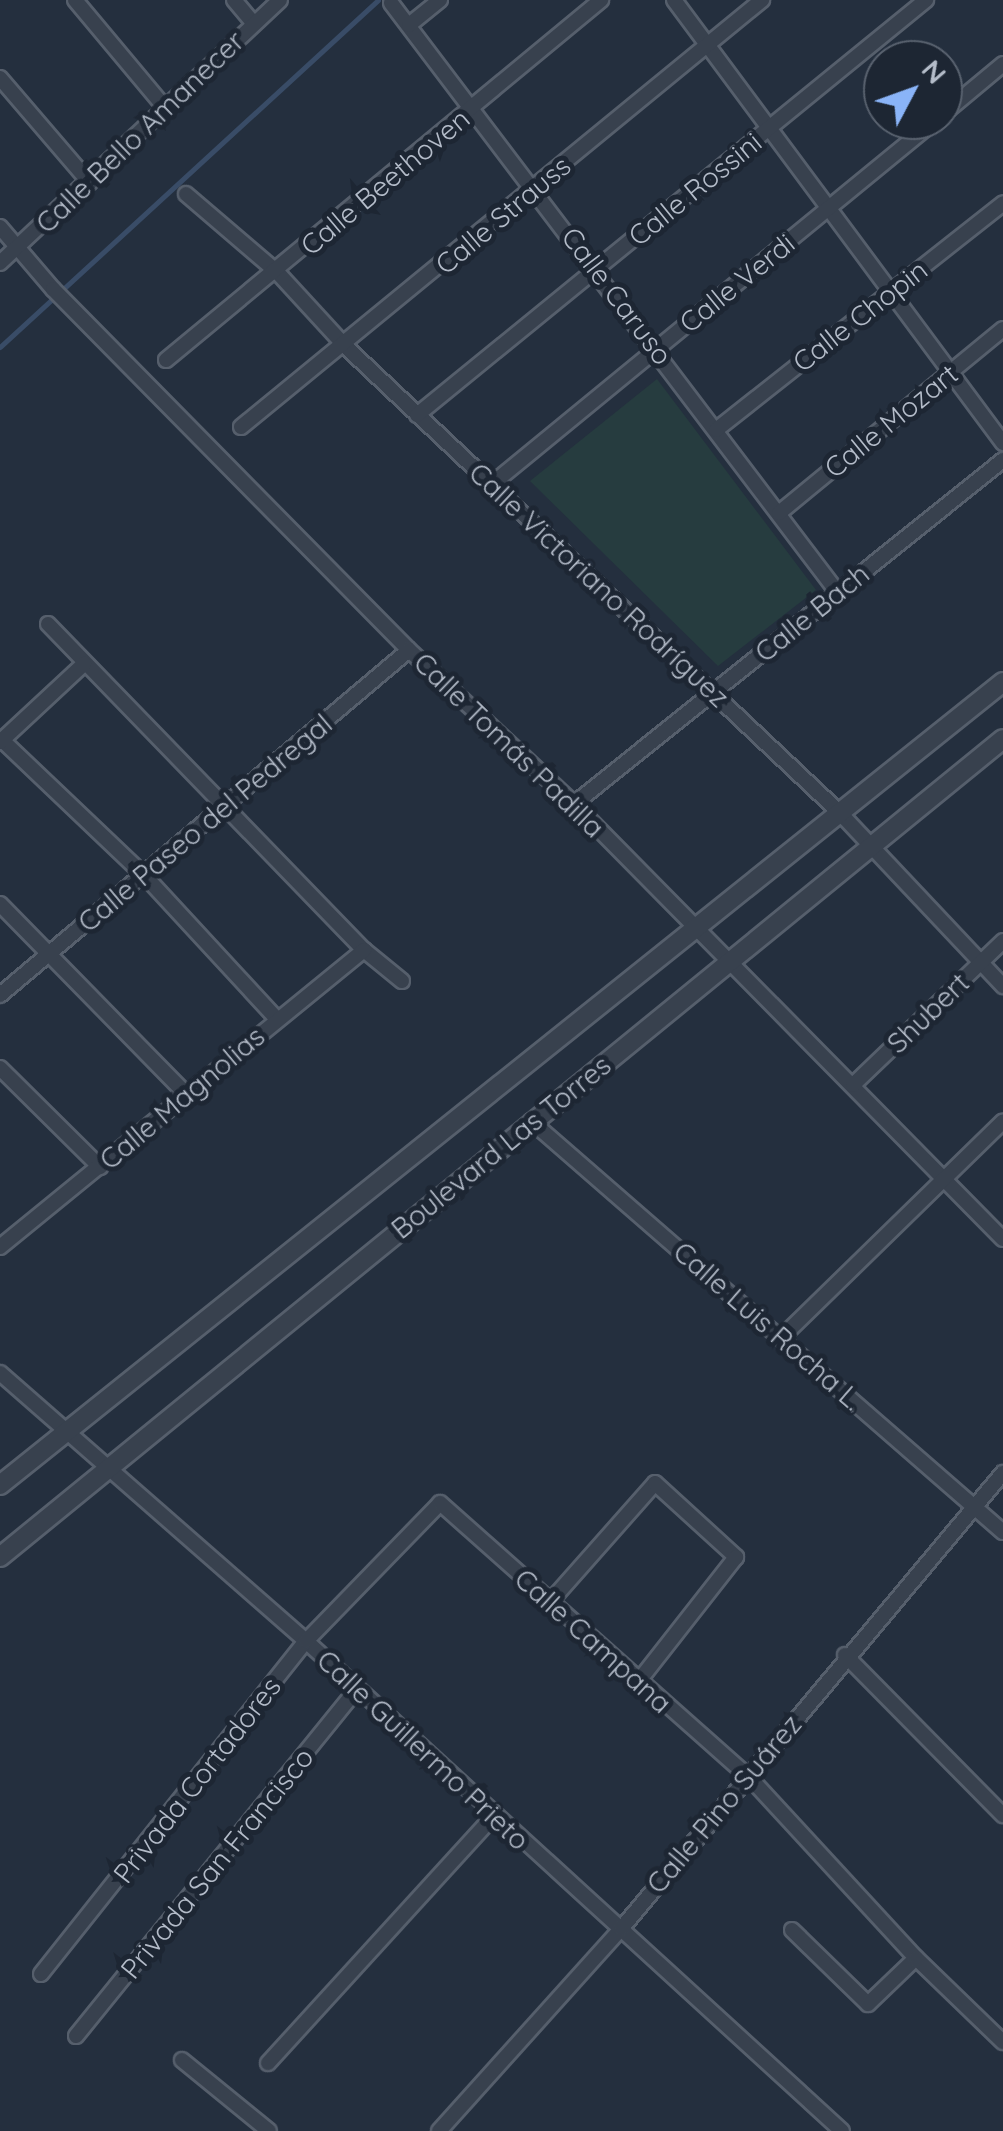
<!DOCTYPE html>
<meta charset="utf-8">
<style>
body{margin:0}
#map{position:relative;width:1003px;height:2131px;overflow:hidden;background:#242f3e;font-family:Quicksand,sans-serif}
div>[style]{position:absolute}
.green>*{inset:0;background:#263c3f}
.stream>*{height:5px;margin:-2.5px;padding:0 2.5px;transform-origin:2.5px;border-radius:2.5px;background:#394c67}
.roads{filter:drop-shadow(2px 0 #565f6c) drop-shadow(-2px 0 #565f6c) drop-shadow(0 2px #565f6c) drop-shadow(0 -2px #565f6c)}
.minor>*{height:14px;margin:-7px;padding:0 7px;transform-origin:7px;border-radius:7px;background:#38414e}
.tertiary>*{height:18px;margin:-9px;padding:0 9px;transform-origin:9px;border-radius:9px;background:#38414e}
span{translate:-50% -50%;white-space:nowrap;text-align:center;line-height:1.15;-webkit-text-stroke:10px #1d2633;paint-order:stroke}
.street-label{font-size:28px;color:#b4bcc9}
.north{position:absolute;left:863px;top:40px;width:100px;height:100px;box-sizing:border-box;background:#1d2633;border:2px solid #59626f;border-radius:50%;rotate:49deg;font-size:28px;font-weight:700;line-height:40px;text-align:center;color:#b4bcc9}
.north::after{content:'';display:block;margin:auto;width:35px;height:45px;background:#8ab4f8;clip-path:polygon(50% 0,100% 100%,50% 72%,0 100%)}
</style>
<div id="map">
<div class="green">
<div style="clip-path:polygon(657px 379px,816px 590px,718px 666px,530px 481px)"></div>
</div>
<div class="stream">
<div style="left:0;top:347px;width:513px;rotate:-42.55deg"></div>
</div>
<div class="roads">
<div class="minor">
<div style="left:75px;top:0;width:142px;rotate:50.1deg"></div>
<div style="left:234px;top:0;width:31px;rotate:50deg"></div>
<div style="left:674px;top:0;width:552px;rotate:53.4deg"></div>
<div style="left:391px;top:3px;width:740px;rotate:52.85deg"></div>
<div style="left:409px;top:25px;width:40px;rotate:-39deg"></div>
<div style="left:0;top:78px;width:138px;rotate:49.4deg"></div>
<div style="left:943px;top:114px;width:78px;rotate:-39.8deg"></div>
<div style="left:186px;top:194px;width:120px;rotate:40.6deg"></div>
<div style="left:277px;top:272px;width:100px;rotate:47.4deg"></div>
<div style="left:345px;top:346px;width:681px;rotate:43.33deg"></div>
<div style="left:840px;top:813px;width:238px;rotate:46.7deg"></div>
<div style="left:0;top:227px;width:82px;rotate:49.5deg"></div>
<div style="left:53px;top:289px;width:507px;rotate:45.4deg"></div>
<div style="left:409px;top:650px;width:226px;rotate:43deg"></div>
<div style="left:574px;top:804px;width:611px;rotate:45.4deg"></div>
<div style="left:0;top:263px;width:384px;rotate:-43.2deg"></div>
<div style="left:166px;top:360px;width:565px;rotate:-39.61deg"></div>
<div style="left:417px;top:415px;width:657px;rotate:-39.19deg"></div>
<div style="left:241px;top:427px;width:674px;rotate:-39.34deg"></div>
<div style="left:716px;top:430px;width:366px;rotate:-38.3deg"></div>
<div style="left:492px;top:484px;width:574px;rotate:-39.35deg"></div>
<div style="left:779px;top:513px;width:290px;rotate:-39.4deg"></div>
<div style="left:48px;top:624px;width:454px;rotate:45.9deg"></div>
<div style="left:364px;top:950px;width:49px;rotate:39.2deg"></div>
<div style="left:2px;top:740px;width:196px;rotate:43.6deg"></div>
<div style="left:144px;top:875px;width:196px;rotate:47.3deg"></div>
<div style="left:0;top:742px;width:115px;rotate:-42.9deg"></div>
<div style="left:574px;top:804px;width:550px;rotate:-38.72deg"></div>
<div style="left:0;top:904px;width:267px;rotate:45.6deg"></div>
<div style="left:0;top:995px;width:535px;rotate:-40.15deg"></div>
<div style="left:0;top:1068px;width:141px;rotate:44.7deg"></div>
<div style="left:853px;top:1085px;width:208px;rotate:-43.8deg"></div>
<div style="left:531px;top:1121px;width:626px;rotate:41.05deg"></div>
<div style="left:0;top:1247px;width:470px;rotate:-39.2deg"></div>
<div style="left:781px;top:1338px;width:310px;rotate:-44.3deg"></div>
<div style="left:0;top:1373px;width:407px;rotate:41.2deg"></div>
<div style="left:306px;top:1641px;width:726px;rotate:42.43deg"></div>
<div style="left:549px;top:1603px;width:160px;rotate:-48.5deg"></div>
<div style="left:655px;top:1483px;width:110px;rotate:42.4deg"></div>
<div style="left:736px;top:1557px;width:159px;rotate:128.1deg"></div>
<div style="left:845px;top:1655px;width:225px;rotate:45.4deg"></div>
<div style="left:792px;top:1930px;width:106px;rotate:44.2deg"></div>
<div style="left:868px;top:2004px;width:66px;rotate:-43.8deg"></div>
<div style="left:41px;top:1974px;width:426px;rotate:-51.5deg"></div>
<div style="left:306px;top:1641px;width:192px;rotate:-45.8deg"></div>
<div style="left:440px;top:1503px;width:413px;rotate:41.6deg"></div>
<div style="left:749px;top:1777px;width:246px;rotate:47.3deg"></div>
<div style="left:916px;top:1958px;width:121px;rotate:44deg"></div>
<div style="left:76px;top:2036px;width:447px;rotate:-51deg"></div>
<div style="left:182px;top:2060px;width:112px;rotate:39.2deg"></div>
<div style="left:268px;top:2063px;width:333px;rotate:-47.6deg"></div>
<div style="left:439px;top:2131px;width:272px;rotate:-48deg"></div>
<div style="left:621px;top:1929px;width:595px;rotate:-50.05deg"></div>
</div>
<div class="tertiary">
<div style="left:0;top:1485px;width:1285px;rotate:-38.68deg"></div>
<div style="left:0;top:1557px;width:1294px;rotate:-39.2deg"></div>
</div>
</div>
<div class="street-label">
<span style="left:140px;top:132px;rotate:-44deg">Calle Bello Amanecer</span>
<span style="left:385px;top:182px;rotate:-40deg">Calle Beethoven</span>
<span style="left:695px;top:189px;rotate:-39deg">Calle Rossini</span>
<span style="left:503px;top:215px;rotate:-40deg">Calle Strauss</span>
<span style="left:737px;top:283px;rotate:-39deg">Calle Verdi</span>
<span style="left:617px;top:296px;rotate:53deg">Calle Caruso</span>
<span style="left:860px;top:316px;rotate:-38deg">Calle Chopin</span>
<span style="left:891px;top:421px;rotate:-39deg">Calle Mozart</span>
<span style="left:599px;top:585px;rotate:43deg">Calle Victoriano Rodríguez</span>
<span style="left:812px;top:613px;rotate:-39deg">Calle Bach</span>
<span style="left:509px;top:745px;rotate:44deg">Calle Tomás Padilla</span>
<span style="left:205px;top:823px;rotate:-40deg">Calle Paseo del Pedregal</span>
<span style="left:928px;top:1013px;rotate:-44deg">Shubert</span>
<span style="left:182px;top:1098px;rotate:-40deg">Calle Magnolias</span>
<span style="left:501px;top:1147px;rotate:-39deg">Boulevard Las Torres</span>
<span style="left:768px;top:1326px;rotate:41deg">Calle Luis Rocha L.</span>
<span style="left:593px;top:1641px;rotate:42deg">Calle Campana</span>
<span style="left:423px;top:1750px;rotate:43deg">Calle Guillermo Prieto</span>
<span style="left:197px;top:1780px;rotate:-52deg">Privada Cortadores</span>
<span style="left:724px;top:1804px;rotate:-50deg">Calle Pino Suárez</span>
<span style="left:217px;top:1863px;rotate:-51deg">Privada San Francisco</span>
</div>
<div class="north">N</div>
</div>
